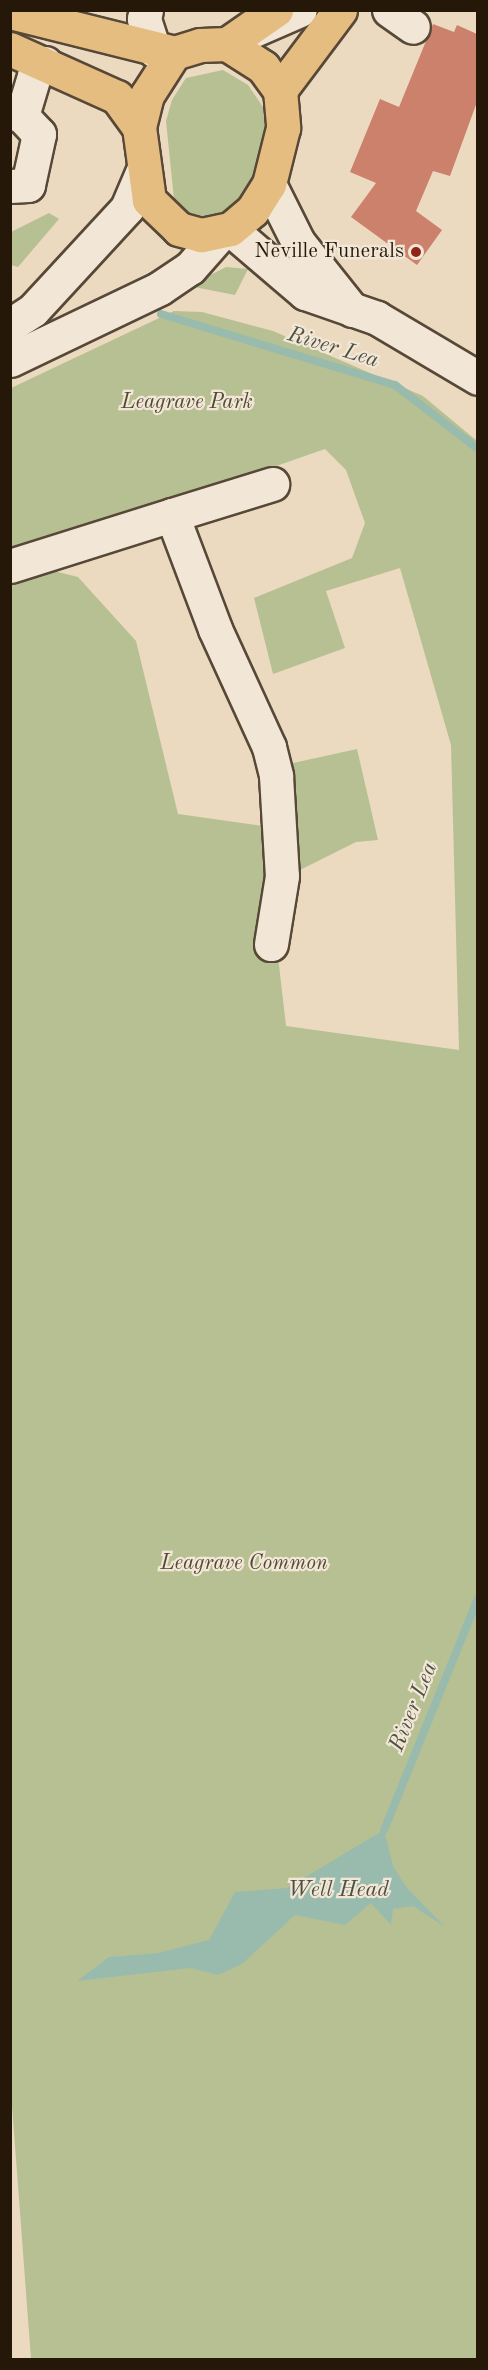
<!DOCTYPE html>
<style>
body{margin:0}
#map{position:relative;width:488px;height:2370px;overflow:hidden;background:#ebdac0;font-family:"Old Standard TT",serif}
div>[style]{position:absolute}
.green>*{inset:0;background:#b6c093}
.water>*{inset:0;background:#99bbad}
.stream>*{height:8px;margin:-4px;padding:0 4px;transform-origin:4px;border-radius:4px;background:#99bbad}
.building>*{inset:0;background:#cb816c}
.roads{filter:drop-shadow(2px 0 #574837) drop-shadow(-2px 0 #574837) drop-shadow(0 2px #574837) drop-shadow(0 -2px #574837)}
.minor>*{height:33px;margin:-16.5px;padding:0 16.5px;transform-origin:16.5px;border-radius:16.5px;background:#f2e7d6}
.major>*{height:33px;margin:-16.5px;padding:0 16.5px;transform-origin:16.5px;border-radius:16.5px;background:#e6bd80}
.dots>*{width:16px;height:16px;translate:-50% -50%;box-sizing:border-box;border:3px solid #f2e7d6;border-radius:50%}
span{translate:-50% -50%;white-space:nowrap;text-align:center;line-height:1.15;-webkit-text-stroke:4.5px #f2e7d6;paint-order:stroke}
.poi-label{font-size:21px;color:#261809}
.right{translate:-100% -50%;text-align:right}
.park-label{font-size:21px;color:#514a32;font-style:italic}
.water-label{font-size:22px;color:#4e5142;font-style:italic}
.frame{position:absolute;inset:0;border:12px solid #261809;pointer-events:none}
</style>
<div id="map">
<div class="green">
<div style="clip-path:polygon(223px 70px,248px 85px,265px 110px,266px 141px,260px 179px,233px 210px,209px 217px,189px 213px,174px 199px,166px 121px,172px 100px,186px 78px)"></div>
<div style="clip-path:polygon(49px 213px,59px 219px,18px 267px,11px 265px,11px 232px)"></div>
<div style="clip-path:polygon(226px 267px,248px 269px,235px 295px,189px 286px)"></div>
<div style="clip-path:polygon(174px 311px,202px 312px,273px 331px,423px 396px,477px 441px,477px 2359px,31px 2359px,10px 2079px,10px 560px,78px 577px,136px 641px,178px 814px,263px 826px,286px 1026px,459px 1050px,451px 745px,400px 568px,326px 591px,345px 648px,273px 674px,254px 598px,352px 558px,365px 523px,346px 470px,325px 449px,25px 554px,11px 550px,11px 388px)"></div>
<div style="clip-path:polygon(357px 749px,378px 840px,356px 842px,294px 873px,284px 765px)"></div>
</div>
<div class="water">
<div style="clip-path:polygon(384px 1830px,393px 1866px,407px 1888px,445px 1927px,413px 1906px,393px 1909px,391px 1925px,371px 1903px,345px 1925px,295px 1915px,242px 1964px,218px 1975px,190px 1968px,77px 1981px,109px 1957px,158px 1953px,209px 1940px,235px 1892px,287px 1888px)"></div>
</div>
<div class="stream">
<div style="left:161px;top:314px;width:245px;rotate:16.9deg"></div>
<div style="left:395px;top:385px;width:105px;rotate:37.6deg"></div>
<div style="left:384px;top:1830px;width:250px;rotate:-67.9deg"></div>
</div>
<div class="building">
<div style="clip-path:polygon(433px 24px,454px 32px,457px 25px,477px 34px,477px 102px,450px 176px,433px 171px,416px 211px,442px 230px,417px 265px,351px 217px,376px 183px,350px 172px,380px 99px,399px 107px)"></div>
</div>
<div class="roads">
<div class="minor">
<div style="left:146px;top:10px;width:9px;rotate:103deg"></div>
<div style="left:144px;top:19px;width:33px;rotate:72deg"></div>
<div style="left:389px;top:10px;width:29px;rotate:35deg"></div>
<div style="left:252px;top:31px;width:52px;rotate:-23.6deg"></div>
<div style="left:10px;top:112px;width:13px;rotate:18deg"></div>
<div style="left:22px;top:116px;width:25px;rotate:47deg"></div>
<div style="left:39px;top:134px;width:52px;rotate:102.2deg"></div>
<div style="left:28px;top:185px;width:18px;rotate:177deg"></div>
<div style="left:22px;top:116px;width:42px;rotate:-73.3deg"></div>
<div style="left:34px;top:76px;width:17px;rotate:-50deg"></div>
<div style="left:269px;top:184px;width:65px;rotate:63.4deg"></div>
<div style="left:298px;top:242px;width:87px;rotate:51.5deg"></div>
<div style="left:230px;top:229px;width:99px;rotate:40.5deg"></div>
<div style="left:305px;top:293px;width:76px;rotate:19.1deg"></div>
<div style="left:377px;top:318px;width:117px;rotate:30.7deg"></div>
<div style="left:10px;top:325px;width:27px;rotate:-33deg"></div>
<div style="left:33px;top:310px;width:139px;rotate:-47.3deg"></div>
<div style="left:127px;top:208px;width:39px;rotate:-67deg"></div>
<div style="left:10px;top:360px;width:166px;rotate:-25.6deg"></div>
<div style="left:160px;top:288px;width:36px;rotate:-34deg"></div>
<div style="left:190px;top:268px;width:45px;rotate:-48.6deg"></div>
<div style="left:172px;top:515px;width:105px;rotate:-17.2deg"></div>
<div style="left:10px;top:566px;width:170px;rotate:-17.5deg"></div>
<div style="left:172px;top:515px;width:122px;rotate:69.3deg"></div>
<div style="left:215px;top:629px;width:130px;rotate:65.4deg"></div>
<div style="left:269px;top:747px;width:30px;rotate:76deg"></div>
<div style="left:276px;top:776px;width:100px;rotate:86.6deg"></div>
<div style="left:282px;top:876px;width:69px;rotate:99.2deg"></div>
</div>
<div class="major">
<div style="left:10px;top:12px;width:169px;rotate:14deg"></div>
<div style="left:227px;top:44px;width:43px;rotate:32.6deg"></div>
<div style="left:263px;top:67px;width:29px;rotate:54deg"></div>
<div style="left:280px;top:90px;width:38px;rotate:85deg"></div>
<div style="left:283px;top:128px;width:58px;rotate:104deg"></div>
<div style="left:269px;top:184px;width:31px;rotate:122deg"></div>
<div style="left:253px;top:210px;width:30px;rotate:140deg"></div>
<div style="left:230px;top:229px;width:30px;rotate:168deg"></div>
<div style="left:201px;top:235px;width:23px;rotate:-165deg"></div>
<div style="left:179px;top:229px;width:42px;rotate:-136deg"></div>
<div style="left:149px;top:200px;width:74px;rotate:-97.8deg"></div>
<div style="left:139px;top:127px;width:33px;rotate:-76deg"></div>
<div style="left:147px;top:95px;width:50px;rotate:-57.3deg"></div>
<div style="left:174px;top:53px;width:27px;rotate:-17deg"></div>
<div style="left:200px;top:45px;width:27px;rotate:-2deg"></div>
<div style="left:227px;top:44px;width:60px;rotate:-34.8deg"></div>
<div style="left:10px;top:49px;width:117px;rotate:24.2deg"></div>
<div style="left:117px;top:97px;width:37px;rotate:54deg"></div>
<div style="left:280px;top:90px;width:100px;rotate:-53.1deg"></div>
</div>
</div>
<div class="dots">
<div style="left:416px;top:252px;background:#8f2418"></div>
</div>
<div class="poi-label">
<span class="right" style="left:404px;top:252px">Neville Funerals</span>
</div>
<div class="park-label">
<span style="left:187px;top:403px">Leagrave Park</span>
<span style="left:244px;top:1564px">Leagrave Common</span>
</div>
<div class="water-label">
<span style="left:333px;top:348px;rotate:17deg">River Lea</span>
<span style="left:414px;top:1707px;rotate:-68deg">River Lea</span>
<span style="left:338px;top:1891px">Well Head</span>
</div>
<div class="frame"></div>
</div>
